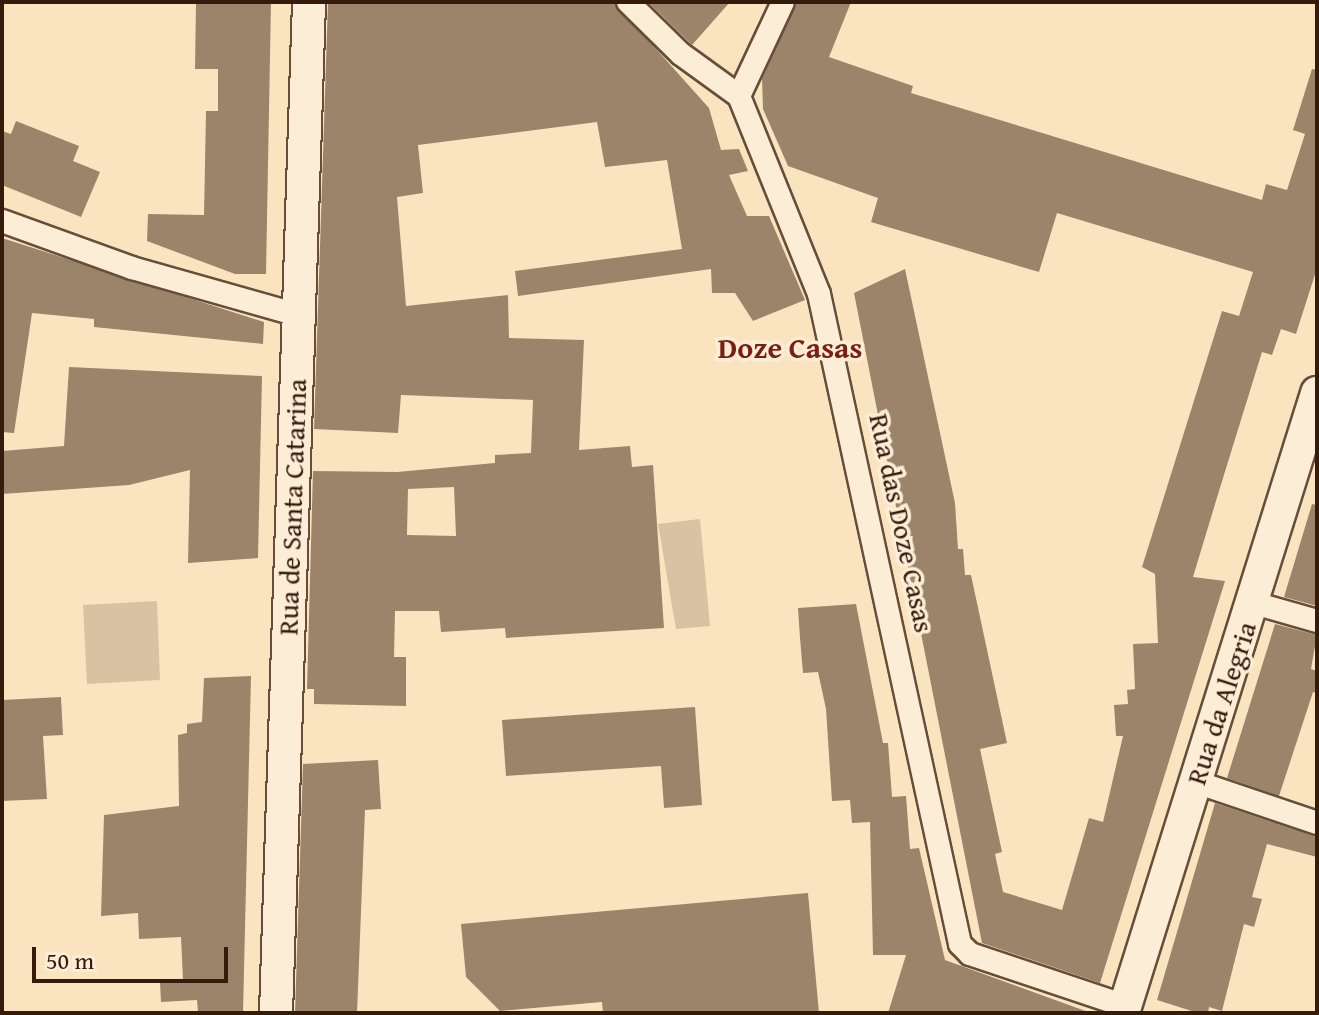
<!DOCTYPE html>
<style>
body{margin:0}
#map{position:relative;width:1319px;height:1015px;overflow:hidden;background:#fae4c0;font-family:"Gentium Book Plus",serif}
div>[style]{position:absolute}
.green>*{inset:0;background:#d9c2a2}
.building>*{inset:0;background:#9c846a}
.roads{filter:drop-shadow(2px 0 #674d3a) drop-shadow(-2px 0 #674d3a) drop-shadow(0 2px #674d3a) drop-shadow(0 -2px #674d3a)}
.street>*{height:22px;margin:-11px;padding:0 11px;transform-origin:11px;border-radius:11px;background:#fcedd6}
.secondary>*{height:32px;margin:-16px;padding:0 16px;transform-origin:16px;border-radius:16px;background:#fcedd6}
span{translate:-50% -50%;white-space:nowrap;text-align:center;line-height:1.15;-webkit-text-stroke:7px #fcedd6;paint-order:stroke}
.street-label{font-size:28px;color:#361b0d}
.neighbourhood-label{font-size:30px;color:#7a1f14;font-weight:700}
.frame{position:absolute;inset:0;border:4px solid #361b0d;pointer-events:none}
.scale{position:absolute;left:32px;top:947px;width:196px;height:36px;box-sizing:border-box;border:4px solid #361b0d;border-top:0;padding-left:10px;font-size:24px;line-height:28px;white-space:nowrap;color:#361b0d;-webkit-text-stroke:6px #fcedd6;paint-order:stroke}
</style>
<div id="map">
<div class="green">
<div style="clip-path:polygon(700px 519px,710px 626px,676px 629px,658px 524px)"></div>
<div style="clip-path:polygon(157px 601px,160px 680px,87px 684px,83px 605px)"></div>
</div>
<div class="building">
<div style="clip-path:polygon(196px 2px,271px 2px,266px 274px,235px 274px,147px 241px,148px 214px,204px 215px,206px 111px,218px 111px,218px 69px,195px 69px)"></div>
<div style="clip-path:polygon(evenodd,328px 2px,614px 2px,709px 108px,721px 150px,739px 149px,748px 171px,729px 175px,747px 216px,769px 216px,805px 300px,753px 321px,735px 293px,712px 293px,711px 269px,518px 296px,515px 271px,682px 249px,667px 160px,605px 167px,597px 122px,418px 145px,423px 193px,397px 197px,406px 306px,508px 295px,509px 338px,584px 340px,579px 450px,630px 446px,632px 467px,653px 465px,664px 628px,506px 638px,505px 628px,441px 632px,439px 611px,395px 611px,394px 657px,406px 657px,406px 706px,314px 704px,314px 689px,307px 689px,313px 471px,397px 472px,495px 463px,495px 455px,531px 453px,533px 400px,401px 395px,398px 433px,314px 429px,328px 2px,454px 487px,456px 536px,407px 535px,408px 489px,454px 487px)"></div>
<div style="clip-path:polygon(648px 2px,730px 2px,692px 45px)"></div>
<div style="clip-path:polygon(797px 2px,851px 2px,829px 57px,913px 86px,911px 93px,1262px 200px,1266px 184px,1287px 190px,1305px 134px,1293px 130px,1312px 69px,1317px 70px,1317px 268px,1296px 334px,1281px 329px,1272px 355px,1262px 352px,1219px 491px,1193px 577px,1225px 581px,1100px 983px,982px 943px,854px 293px,905px 269px,955px 503px,958px 549px,963px 549px,965px 575px,971px 575px,1007px 743px,980px 749px,1002px 852px,995px 854px,1003px 892px,1062px 910px,1089px 818px,1103px 822px,1123px 736px,1116px 736px,1114px 705px,1128px 704px,1127px 690px,1135px 689px,1133px 644px,1158px 643px,1155px 574px,1142px 567px,1222px 311px,1239px 316px,1253px 272px,1057px 213px,1039px 272px,871px 222px,878px 198px,788px 166px,763px 109px,762px 79px)"></div>
<div style="clip-path:polygon(16px 121px,79px 146px,73px 161px,100px 172px,81px 217px,2px 185px,2px 131px,11px 134px)"></div>
<div style="clip-path:polygon(2px 238px,264px 322px,263px 344px,94px 327px,94px 319px,32px 313px,14px 433px,2px 432px)"></div>
<div style="clip-path:polygon(69px 367px,262px 376px,258px 558px,188px 563px,190px 470px,129px 485px,2px 494px,2px 451px,64px 446px)"></div>
<div style="clip-path:polygon(1312px 504px,1317px 505px,1317px 606px,1284px 597px)"></div>
<div style="clip-path:polygon(856px 604px,883px 743px,888px 743px,892px 797px,906px 796px,910px 849px,919px 848px,945px 960px,1091px 1013px,888px 1013px,906px 955px,873px 955px,870px 822px,852px 823px,850px 800px,832px 801px,826px 709px,818px 672px,803px 673px,800px 638px,798px 608px)"></div>
<div style="clip-path:polygon(1275px 624px,1317px 635px,1311px 669px,1317px 671px,1317px 693px,1313px 692px,1279px 796px,1227px 778px)"></div>
<div style="clip-path:polygon(251px 676px,243px 1013px,198px 1013px,197px 1000px,161px 1002px,160px 982px,183px 980px,181px 937px,139px 939px,138px 913px,101px 916px,104px 815px,179px 806px,178px 735px,187px 733px,187px 724px,202px 722px,204px 678px)"></div>
<div style="clip-path:polygon(61px 697px,63px 735px,43px 736px,47px 799px,2px 801px,2px 700px)"></div>
<div style="clip-path:polygon(695px 707px,702px 805px,664px 808px,661px 766px,506px 776px,502px 720px)"></div>
<div style="clip-path:polygon(378px 760px,381px 809px,365px 810px,357px 1013px,295px 1013px,303px 764px)"></div>
<div style="clip-path:polygon(1215px 803px,1317px 837px,1317px 857px,1267px 844px,1252px 897px,1262px 899px,1254px 927px,1244px 924px,1222px 1011px,1209px 1007px,1208px 1013px,1198px 1013px,1157px 1000px)"></div>
<div style="clip-path:polygon(808px 893px,819px 1013px,603px 1013px,602px 1002px,500px 1011px,466px 977px,461px 924px)"></div>
</div>
<div class="roads">
<div class="street">
<div style="left:628px;top:2px;width:74px;rotate:44.5deg"></div>
<div style="left:681px;top:54px;width:72px;rotate:35.9deg"></div>
<div style="left:739px;top:96px;width:214px;rotate:68deg"></div>
<div style="left:819px;top:294px;width:665px;rotate:77.76deg"></div>
<div style="left:960px;top:944px;width:14px;rotate:45deg"></div>
<div style="left:970px;top:954px;width:163px;rotate:18.5deg"></div>
<div style="left:739px;top:96px;width:104px;rotate:-64.9deg"></div>
<div style="left:2px;top:221px;width:138px;rotate:19.9deg"></div>
<div style="left:132px;top:268px;width:173px;rotate:15.8deg"></div>
<div style="left:1254px;top:603px;width:66px;rotate:15.9deg"></div>
<div style="left:1196px;top:782px;width:128px;rotate:18.7deg"></div>
</div>
<div class="secondary">
<div style="left:276px;top:1013px;width:1012px;rotate:-88.13deg"></div>
<div style="left:1123px;top:1013px;width:650px;rotate:-72.62deg"></div>
</div>
</div>
<div class="street-label">
<span style="left:292px;top:507px;rotate:-88deg">Rua de Santa Catarina</span>
<span style="left:902px;top:523px;rotate:78deg">Rua das Doze Casas</span>
<span style="left:1221px;top:703px;rotate:-72deg">Rua da Alegria</span>
</div>
<div class="neighbourhood-label">
<span style="left:790px;top:347px">Doze Casas</span>
</div>
<div class="frame"></div>
<div class="scale">50 m</div>
</div>
